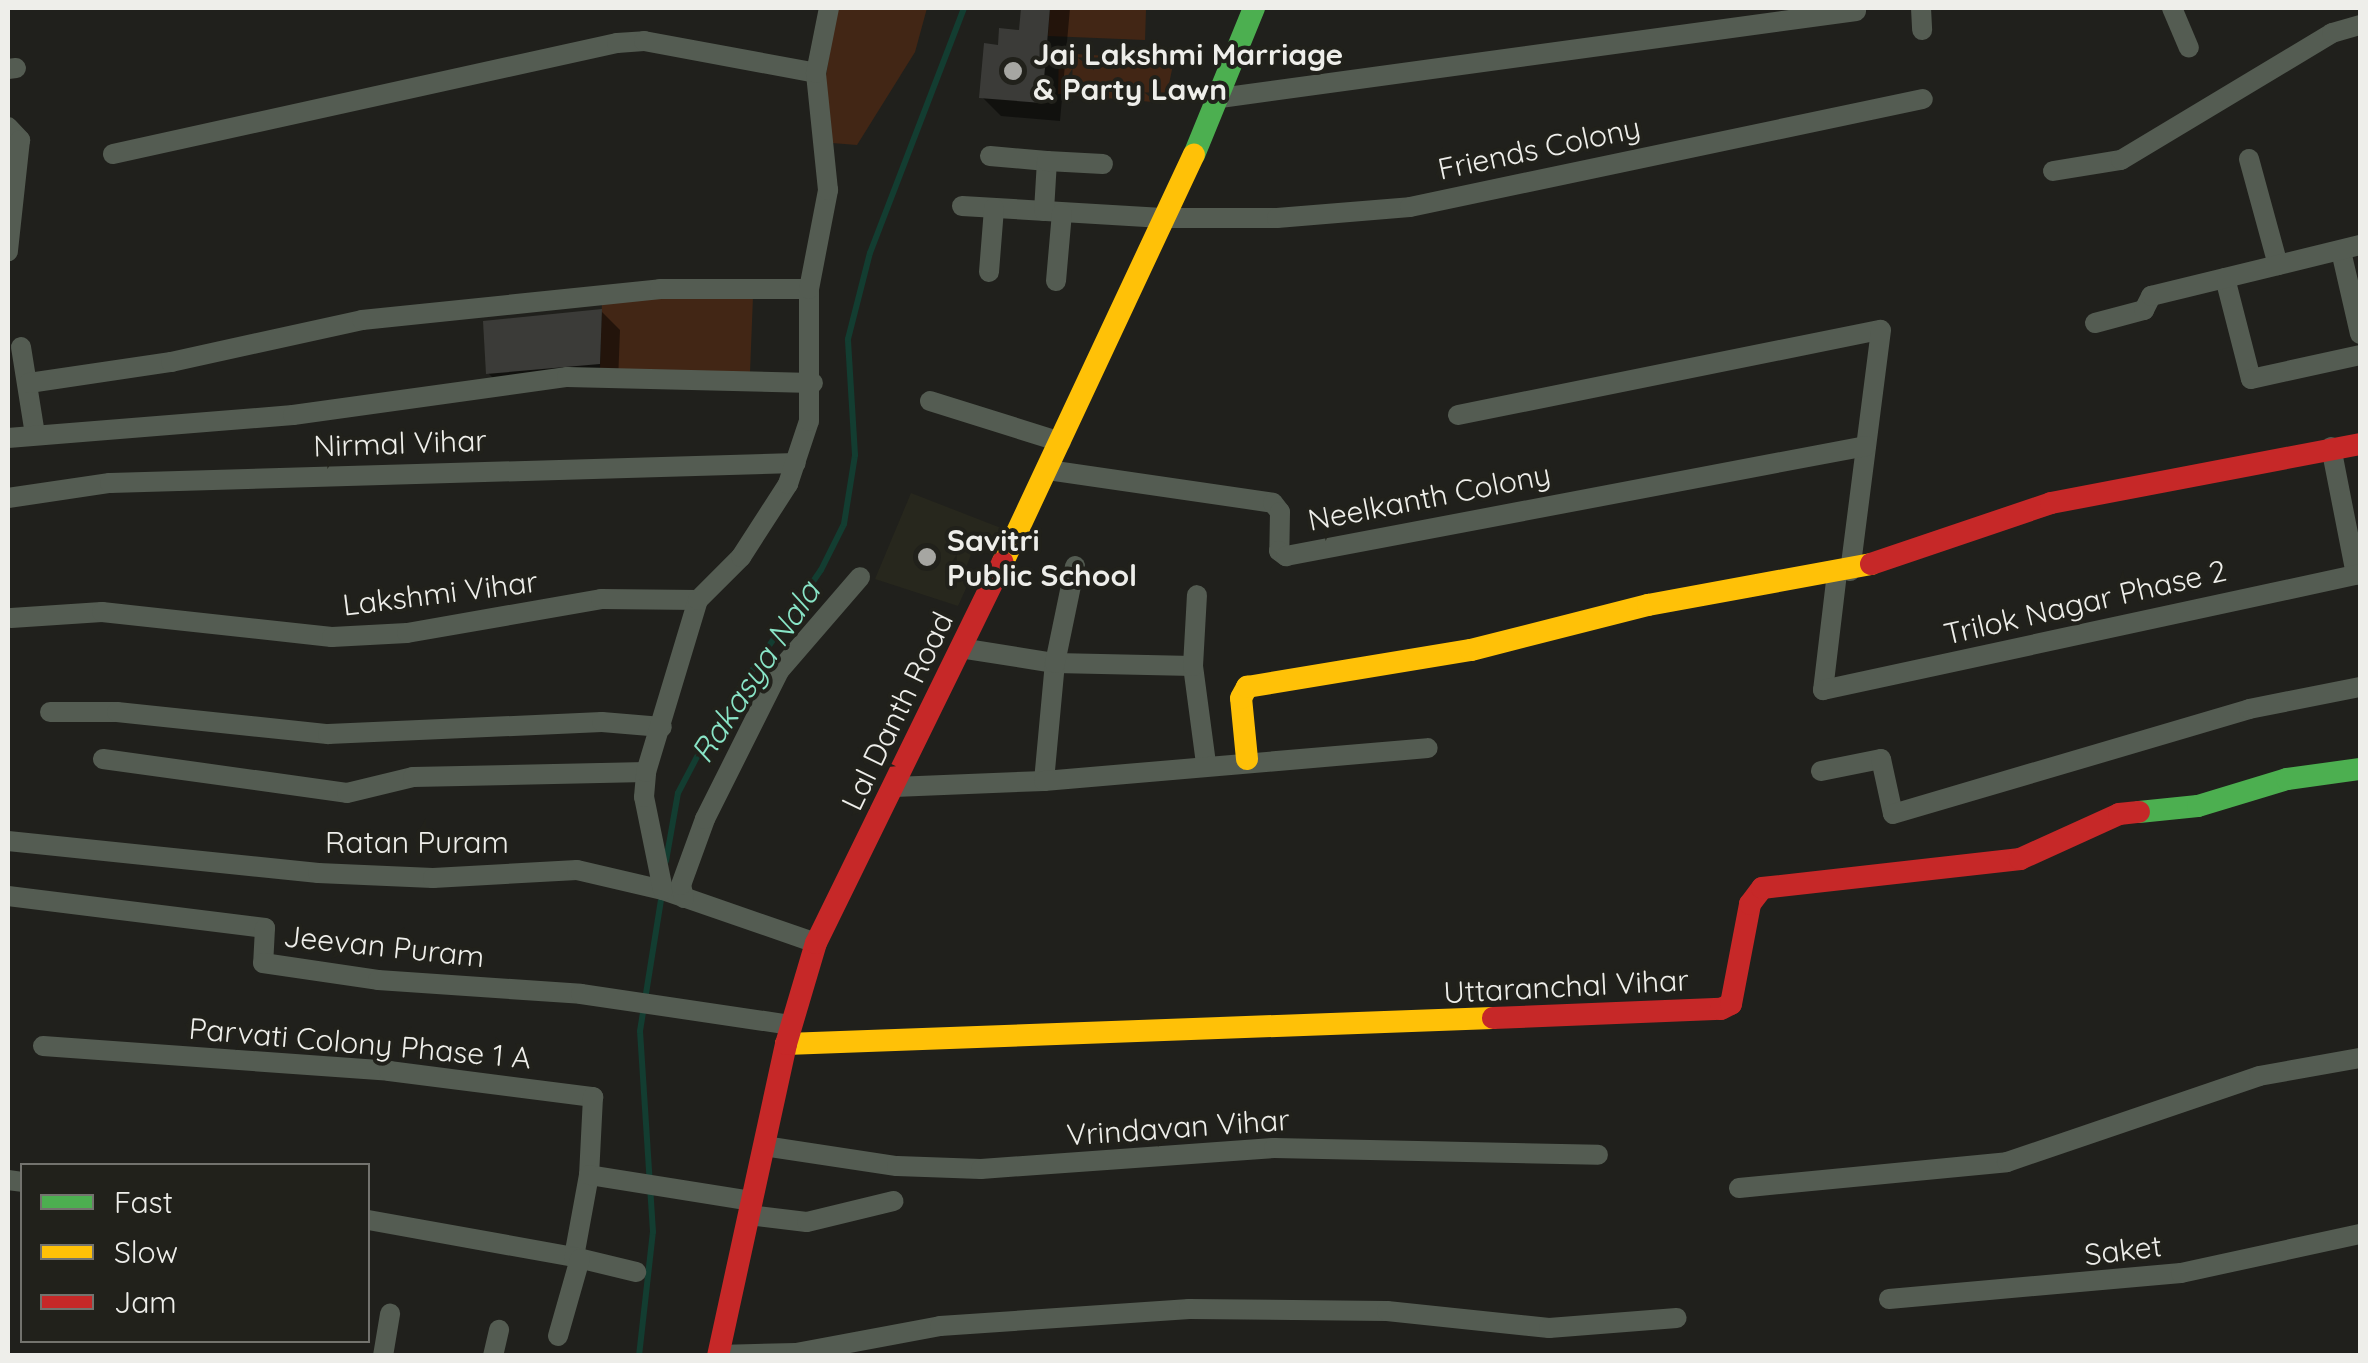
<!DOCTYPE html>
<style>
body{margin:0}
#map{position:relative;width:2368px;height:1363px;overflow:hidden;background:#20201c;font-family:Quicksand,sans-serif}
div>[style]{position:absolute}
.built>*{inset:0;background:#27271d}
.green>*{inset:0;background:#422615}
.shadow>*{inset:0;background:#0007}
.stream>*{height:6px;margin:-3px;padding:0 3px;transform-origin:3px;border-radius:3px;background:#133d31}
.building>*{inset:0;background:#3b3b38}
.street>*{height:20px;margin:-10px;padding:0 10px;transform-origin:10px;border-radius:10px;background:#545c52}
.fast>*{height:22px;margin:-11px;padding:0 11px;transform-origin:11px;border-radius:11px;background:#4caf50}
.slow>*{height:22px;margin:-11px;padding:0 11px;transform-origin:11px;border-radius:11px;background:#ffc107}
.jam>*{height:22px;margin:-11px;padding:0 11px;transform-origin:11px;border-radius:11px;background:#c62828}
.dots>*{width:28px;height:28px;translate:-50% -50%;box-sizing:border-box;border:5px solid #21211b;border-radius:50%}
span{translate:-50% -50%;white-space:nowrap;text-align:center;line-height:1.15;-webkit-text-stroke:8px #21211b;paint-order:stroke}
.poi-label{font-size:30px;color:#eeeeea;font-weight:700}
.left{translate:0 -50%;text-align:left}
.street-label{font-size:30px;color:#eeeeea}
.water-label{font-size:32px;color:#89e5c7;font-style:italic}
.frame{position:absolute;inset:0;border:10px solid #eeeeea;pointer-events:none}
.legend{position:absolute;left:20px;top:1163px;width:350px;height:180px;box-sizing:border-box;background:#21211b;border:2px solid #73736e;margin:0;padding:12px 18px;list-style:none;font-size:30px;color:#eeeeea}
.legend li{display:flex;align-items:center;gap:20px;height:50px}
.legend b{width:50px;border:2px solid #73736e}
</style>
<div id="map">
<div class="built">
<div style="clip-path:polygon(911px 493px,1001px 528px,994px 543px,978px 537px,965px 570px,973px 573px,958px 606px,875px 579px)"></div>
</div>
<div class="green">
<div style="clip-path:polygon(837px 8px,927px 8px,915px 52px,857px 145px,832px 143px,824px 88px)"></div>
<div style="clip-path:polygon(1050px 8px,1146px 8px,1145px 40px,1048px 36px)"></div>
<div style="clip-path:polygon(1059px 53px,1174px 60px,1165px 103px,1058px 94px)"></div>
<div style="clip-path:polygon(672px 295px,753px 296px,750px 372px,600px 370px,602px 302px)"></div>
</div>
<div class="shadow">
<div style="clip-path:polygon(1024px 8px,1070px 8px,1060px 121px,1001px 116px,982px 97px,1000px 47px,1022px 32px)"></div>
<div style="clip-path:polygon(601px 311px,620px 330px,618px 382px,507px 392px,488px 373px)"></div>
</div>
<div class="stream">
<div style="left:666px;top:861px;width:69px;rotate:-80deg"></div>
<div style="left:678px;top:793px;width:69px;rotate:-62.3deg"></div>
<div style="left:710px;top:732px;width:196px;rotate:-55.6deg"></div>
<div style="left:821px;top:570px;width:51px;rotate:-63.4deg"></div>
<div style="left:844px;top:524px;width:70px;rotate:-80.9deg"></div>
<div style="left:855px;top:455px;width:116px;rotate:-93.5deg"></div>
<div style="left:848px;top:339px;width:89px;rotate:-75.7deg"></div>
<div style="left:870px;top:253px;width:262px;rotate:-69deg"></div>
<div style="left:639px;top:1356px;width:125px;rotate:-83.6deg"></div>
<div style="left:653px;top:1232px;width:201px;rotate:-93.7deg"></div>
<div style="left:640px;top:1031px;width:140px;rotate:-80.9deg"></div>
</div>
<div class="building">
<div style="clip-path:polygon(1021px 8px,1050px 8px,1042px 103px,979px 98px,984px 43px,998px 45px,999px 28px,1019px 30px)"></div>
<div style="clip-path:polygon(602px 309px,600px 364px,486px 374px,483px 321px)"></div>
</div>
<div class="street">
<div style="left:1921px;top:8px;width:22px;rotate:87deg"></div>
<div style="left:2172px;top:8px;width:43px;rotate:67deg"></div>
<div style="left:8px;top:69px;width:8px;rotate:-7deg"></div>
<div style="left:1220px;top:98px;width:642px;rotate:-7.79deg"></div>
<div style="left:8px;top:127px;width:18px;rotate:47deg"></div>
<div style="left:20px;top:140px;width:112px;rotate:96.2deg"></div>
<div style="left:113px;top:154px;width:516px;rotate:-12.42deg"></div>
<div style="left:617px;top:43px;width:27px;rotate:-4deg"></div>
<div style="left:644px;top:41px;width:175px;rotate:10.5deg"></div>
<div style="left:990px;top:156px;width:57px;rotate:5deg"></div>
<div style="left:2249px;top:159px;width:110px;rotate:74.7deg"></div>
<div style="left:2053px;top:171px;width:69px;rotate:-9.2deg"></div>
<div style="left:2121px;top:160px;width:246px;rotate:-31deg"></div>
<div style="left:2332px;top:33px;width:29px;rotate:-16deg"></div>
<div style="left:962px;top:206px;width:201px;rotate:3.4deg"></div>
<div style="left:1163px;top:218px;width:114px"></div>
<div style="left:1277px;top:218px;width:133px;rotate:-4.7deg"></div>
<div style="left:1410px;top:207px;width:524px;rotate:-11.89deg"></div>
<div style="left:1044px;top:211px;width:50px;rotate:-86.6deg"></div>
<div style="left:1047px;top:161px;width:56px;rotate:3.1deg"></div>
<div style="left:2341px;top:251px;width:85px;rotate:77.1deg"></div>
<div style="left:989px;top:272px;width:64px;rotate:-85.5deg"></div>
<div style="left:2225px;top:278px;width:104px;rotate:75.6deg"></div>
<div style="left:2251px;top:379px;width:112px;rotate:-12.4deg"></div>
<div style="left:1056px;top:281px;width:68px;rotate:-85deg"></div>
<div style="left:2095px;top:323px;width:51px;rotate:-14.9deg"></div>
<div style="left:2144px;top:310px;width:16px;rotate:-63deg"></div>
<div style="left:2151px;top:296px;width:215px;rotate:-13.7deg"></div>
<div style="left:21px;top:347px;width:88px;rotate:80.9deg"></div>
<div style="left:29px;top:383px;width:144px;rotate:-8.4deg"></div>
<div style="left:171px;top:362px;width:196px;rotate:-12.4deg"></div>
<div style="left:362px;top:320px;width:300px;rotate:-5.9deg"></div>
<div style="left:660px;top:289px;width:149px"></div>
<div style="left:930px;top:401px;width:137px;rotate:17.4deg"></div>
<div style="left:1458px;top:415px;width:431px;rotate:-11.4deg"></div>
<div style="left:1881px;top:330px;width:243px;rotate:97.3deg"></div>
<div style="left:8px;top:438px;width:286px;rotate:-4.6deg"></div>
<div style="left:293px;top:415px;width:277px;rotate:-7.9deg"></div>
<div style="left:567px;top:377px;width:246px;rotate:1.4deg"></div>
<div style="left:2331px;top:447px;width:130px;rotate:78.9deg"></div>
<div style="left:1048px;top:470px;width:227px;rotate:8.3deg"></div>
<div style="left:1273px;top:503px;width:11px;rotate:52deg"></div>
<div style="left:1280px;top:512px;width:39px;rotate:91deg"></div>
<div style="left:1279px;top:551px;width:9px;rotate:36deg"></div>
<div style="left:1286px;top:556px;width:590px;rotate:-10.74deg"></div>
<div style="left:8px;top:498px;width:103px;rotate:-8.4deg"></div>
<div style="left:110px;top:483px;width:686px;rotate:-1.67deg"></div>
<div style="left:1837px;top:573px;width:118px;rotate:96.8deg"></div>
<div style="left:1823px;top:690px;width:549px;rotate:-12.19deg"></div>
<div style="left:11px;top:618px;width:91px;rotate:-3.8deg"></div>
<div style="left:102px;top:612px;width:231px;rotate:6.2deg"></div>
<div style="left:332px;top:637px;width:75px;rotate:-3.1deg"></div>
<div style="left:407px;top:633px;width:197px;rotate:-9.9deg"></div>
<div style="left:601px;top:599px;width:97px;rotate:0.6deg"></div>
<div style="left:960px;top:648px;width:96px;rotate:9deg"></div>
<div style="left:1055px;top:663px;width:138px;rotate:1.2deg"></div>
<div style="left:1193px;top:666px;width:99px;rotate:82.4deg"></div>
<div style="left:1193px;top:666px;width:71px;rotate:-86.8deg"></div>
<div style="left:50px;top:712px;width:67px"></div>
<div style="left:117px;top:712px;width:212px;rotate:6deg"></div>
<div style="left:328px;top:734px;width:274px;rotate:-2.5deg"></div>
<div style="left:602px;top:722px;width:60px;rotate:4.8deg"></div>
<div style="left:103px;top:759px;width:246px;rotate:7.9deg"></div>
<div style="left:347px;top:793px;width:68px;rotate:-13.6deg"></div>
<div style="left:413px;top:777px;width:233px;rotate:-1.2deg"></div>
<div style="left:1821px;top:771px;width:61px;rotate:-11.3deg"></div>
<div style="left:1881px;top:759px;width:56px;rotate:77.7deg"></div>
<div style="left:1893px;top:814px;width:371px;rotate:-16.4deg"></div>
<div style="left:2249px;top:709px;width:113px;rotate:-11.2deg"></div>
<div style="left:1044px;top:781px;width:119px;rotate:-84.7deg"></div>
<div style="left:1055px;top:663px;width:99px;rotate:-78.3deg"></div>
<div style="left:894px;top:787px;width:150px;rotate:-2.3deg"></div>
<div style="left:1044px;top:781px;width:385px;rotate:-4.9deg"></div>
<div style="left:8px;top:841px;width:312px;rotate:5.9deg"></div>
<div style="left:318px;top:873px;width:115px;rotate:2.5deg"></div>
<div style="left:433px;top:878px;width:144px;rotate:-3.2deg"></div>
<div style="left:577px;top:870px;width:88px;rotate:13.1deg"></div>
<div style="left:663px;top:890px;width:162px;rotate:19.1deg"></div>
<div style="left:663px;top:890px;width:95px;rotate:-101.5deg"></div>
<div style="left:644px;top:797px;width:25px;rotate:-85deg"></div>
<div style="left:646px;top:772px;width:180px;rotate:-73.2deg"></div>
<div style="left:698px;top:600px;width:61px;rotate:-45deg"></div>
<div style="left:741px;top:557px;width:87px;rotate:-57.2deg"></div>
<div style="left:788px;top:484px;width:66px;rotate:-71.6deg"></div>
<div style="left:809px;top:421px;width:132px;rotate:-90deg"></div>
<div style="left:809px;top:289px;width:101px;rotate:-79.1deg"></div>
<div style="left:828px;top:190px;width:118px;rotate:-95.9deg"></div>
<div style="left:816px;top:73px;width:66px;rotate:-78.7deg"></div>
<div style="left:8px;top:896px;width:259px;rotate:7.1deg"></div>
<div style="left:265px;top:928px;width:35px;rotate:93deg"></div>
<div style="left:263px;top:963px;width:116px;rotate:8.4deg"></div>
<div style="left:378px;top:980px;width:203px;rotate:3.9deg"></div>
<div style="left:581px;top:994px;width:211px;rotate:8.4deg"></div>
<div style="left:684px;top:898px;width:13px;rotate:-103deg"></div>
<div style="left:681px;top:885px;width:70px;rotate:-70deg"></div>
<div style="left:705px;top:819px;width:165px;rotate:-63.4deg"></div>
<div style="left:779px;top:671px;width:124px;rotate:-49.2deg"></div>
<div style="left:43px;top:1046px;width:347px;rotate:4.1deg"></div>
<div style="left:389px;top:1071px;width:206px;rotate:7.3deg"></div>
<div style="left:593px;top:1097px;width:78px;rotate:92.9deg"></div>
<div style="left:589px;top:1175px;width:83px;rotate:100.4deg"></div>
<div style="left:574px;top:1257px;width:209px;rotate:-169.8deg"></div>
<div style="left:764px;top:1146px;width:134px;rotate:8.6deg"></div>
<div style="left:897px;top:1166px;width:84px;rotate:2deg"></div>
<div style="left:981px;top:1169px;width:294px;rotate:-4.1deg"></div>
<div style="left:1274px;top:1148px;width:324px;rotate:1.2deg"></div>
<div style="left:589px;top:1175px;width:164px;rotate:9.1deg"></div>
<div style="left:8px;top:1180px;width:14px;rotate:8deg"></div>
<div style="left:1739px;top:1188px;width:269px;rotate:-5.5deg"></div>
<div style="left:2007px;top:1162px;width:266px;rotate:-18.8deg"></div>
<div style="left:2259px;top:1076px;width:103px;rotate:-10.1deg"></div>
<div style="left:749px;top:1215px;width:58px;rotate:6.9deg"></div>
<div style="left:807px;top:1222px;width:89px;rotate:-13.6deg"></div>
<div style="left:574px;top:1257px;width:64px;rotate:13.6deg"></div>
<div style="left:1889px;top:1299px;width:293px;rotate:-5.1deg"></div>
<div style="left:2181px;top:1273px;width:183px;rotate:-12.3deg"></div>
<div style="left:558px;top:1336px;width:80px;rotate:-74.1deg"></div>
<div style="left:718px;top:1355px;width:78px;rotate:-1.5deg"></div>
<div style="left:796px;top:1353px;width:147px;rotate:-10.6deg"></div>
<div style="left:940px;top:1326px;width:250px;rotate:-3.9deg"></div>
<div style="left:1189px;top:1309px;width:198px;rotate:0.6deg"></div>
<div style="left:1387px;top:1311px;width:163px;rotate:6deg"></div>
<div style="left:1549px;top:1328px;width:128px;rotate:-4.5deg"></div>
<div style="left:383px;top:1356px;width:43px;rotate:-80.5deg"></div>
<div style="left:493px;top:1356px;width:27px;rotate:-77deg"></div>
</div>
<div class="fast">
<div style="left:1194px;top:155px;width:159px;rotate:-67.8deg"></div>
<div style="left:2139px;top:812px;width:59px;rotate:-5.8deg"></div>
<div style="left:2198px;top:806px;width:93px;rotate:-16.9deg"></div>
<div style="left:2287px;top:779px;width:74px;rotate:-7.8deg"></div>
</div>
<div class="slow">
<div style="left:1003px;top:562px;width:450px;rotate:-64.9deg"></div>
<div style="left:1247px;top:759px;width:61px;rotate:-95.6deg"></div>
<div style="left:1241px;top:698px;width:13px;rotate:-61deg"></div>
<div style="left:1247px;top:687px;width:227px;rotate:-9.4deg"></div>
<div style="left:1471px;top:650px;width:183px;rotate:-14.3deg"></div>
<div style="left:1648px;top:605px;width:227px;rotate:-10.4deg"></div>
<div style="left:786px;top:1044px;width:707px;rotate:-2.11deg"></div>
</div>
<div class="jam">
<div style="left:1871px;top:564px;width:190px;rotate:-18.7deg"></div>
<div style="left:2051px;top:503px;width:315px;rotate:-10.8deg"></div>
<div style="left:1493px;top:1018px;width:228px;rotate:-2.3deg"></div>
<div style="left:1721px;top:1009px;width:11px;rotate:-27deg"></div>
<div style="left:1731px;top:1004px;width:102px;rotate:-79.2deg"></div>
<div style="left:1750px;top:904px;width:20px;rotate:-53deg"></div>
<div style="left:1762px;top:888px;width:260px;rotate:-6.4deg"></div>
<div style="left:2020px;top:859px;width:109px;rotate:-24.4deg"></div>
<div style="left:2119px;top:814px;width:20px;rotate:-6deg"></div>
<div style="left:718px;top:1356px;width:319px;rotate:-77.7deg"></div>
<div style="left:786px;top:1044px;width:105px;rotate:-73.5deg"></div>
<div style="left:816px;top:943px;width:424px;rotate:-63.9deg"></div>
</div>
<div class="dots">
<div style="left:1013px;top:71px;background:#a6a6a2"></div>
<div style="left:927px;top:557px;background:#a6a6a2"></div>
</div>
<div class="poi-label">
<span class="left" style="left:1033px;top:71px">Jai Lakshmi Marriage<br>&amp; Party Lawn</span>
<span class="left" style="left:947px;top:557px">Savitri<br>Public School</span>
</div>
<div class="street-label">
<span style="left:1539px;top:148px;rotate:-12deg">Friends Colony</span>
<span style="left:400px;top:443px;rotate:-2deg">Nirmal Vihar</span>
<span style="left:1429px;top:497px;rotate:-11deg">Neelkanth Colony</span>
<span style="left:440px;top:593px;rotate:-7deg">Lakshmi Vihar</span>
<span style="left:2085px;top:602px;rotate:-13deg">Trilok Nagar Phase 2</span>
<span style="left:897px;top:711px;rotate:-64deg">Lal Danth Road</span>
<span style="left:417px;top:842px">Ratan Puram</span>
<span style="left:384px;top:946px;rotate:6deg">Jeevan Puram</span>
<span style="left:1566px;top:986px;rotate:-3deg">Uttaranchal Vihar</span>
<span style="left:360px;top:1043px;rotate:5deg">Parvati Colony Phase 1 A</span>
<span style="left:1178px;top:1127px;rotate:-4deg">Vrindavan Vihar</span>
<span style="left:2123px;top:1250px;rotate:-7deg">Saket</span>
</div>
<div class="water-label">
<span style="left:755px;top:672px;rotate:-57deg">Rakasya Nala</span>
</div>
<div class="frame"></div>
<ul class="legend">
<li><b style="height:12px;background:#4caf50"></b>Fast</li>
<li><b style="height:12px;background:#ffc107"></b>Slow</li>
<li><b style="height:12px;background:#c62828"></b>Jam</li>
</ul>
</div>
